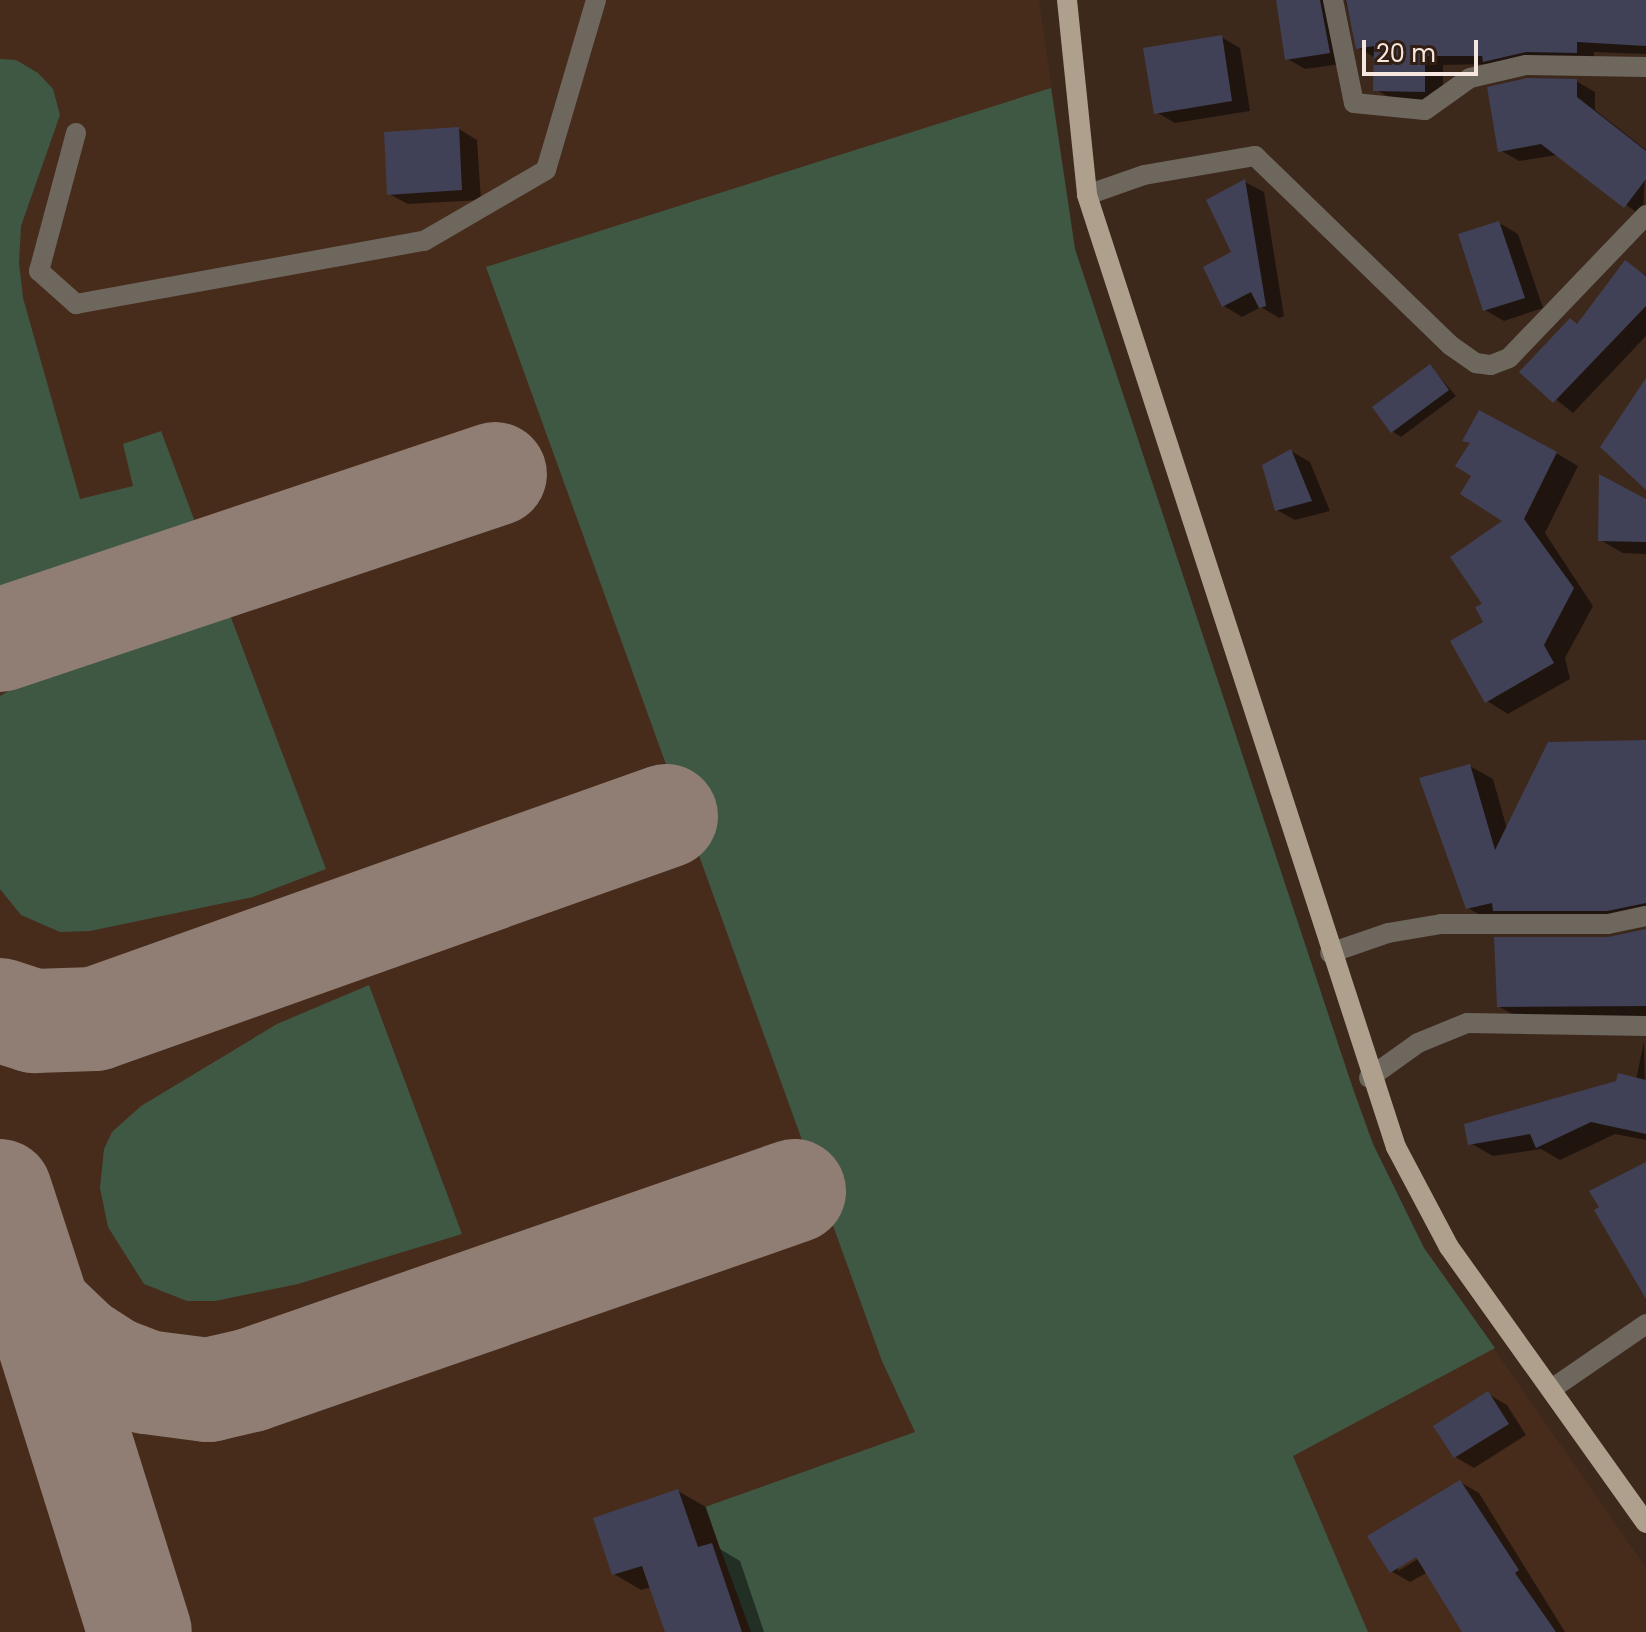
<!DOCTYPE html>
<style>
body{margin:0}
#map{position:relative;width:1646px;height:1632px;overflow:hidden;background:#3d281c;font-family:Poppins,sans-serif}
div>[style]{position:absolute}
.built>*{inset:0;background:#472c1c}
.green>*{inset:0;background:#3f5844}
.shadow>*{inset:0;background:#0007}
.taxiway>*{height:104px;margin:-52px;padding:0 52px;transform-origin:52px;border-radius:52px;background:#907e74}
.building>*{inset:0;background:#404157}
.minor>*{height:20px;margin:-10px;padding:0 10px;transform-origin:10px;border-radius:10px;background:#6e675e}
.major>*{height:20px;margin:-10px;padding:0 10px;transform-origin:10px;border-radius:10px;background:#afa08d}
span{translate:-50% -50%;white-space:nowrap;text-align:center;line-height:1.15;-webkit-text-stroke:7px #321e12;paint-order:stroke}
.scale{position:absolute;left:1362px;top:40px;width:116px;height:36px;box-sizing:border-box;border:4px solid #f5e7df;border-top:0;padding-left:10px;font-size:24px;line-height:28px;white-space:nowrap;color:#f5e7df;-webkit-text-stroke:6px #321e12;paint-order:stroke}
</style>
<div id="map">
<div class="built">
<div style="clip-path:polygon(0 0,1039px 0,1075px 249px,1263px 828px,1373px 1144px,1424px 1248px,1646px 1568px,1646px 1632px,0 1632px)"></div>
</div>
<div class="green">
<div style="clip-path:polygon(0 59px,16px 60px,38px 73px,53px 89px,60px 115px,21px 226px,19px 263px,23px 298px,80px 499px,133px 486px,123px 444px,161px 431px,204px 546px,0 599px)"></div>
<div style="clip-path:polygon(1051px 88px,1075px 249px,1353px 1089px,1373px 1144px,1424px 1248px,1495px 1348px,1293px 1456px,1368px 1632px,751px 1632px,705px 1507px,915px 1432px,882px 1361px,486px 267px)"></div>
<div style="clip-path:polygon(224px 599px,326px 869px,253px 897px,90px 931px,60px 932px,21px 915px,0 889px,0 696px,87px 647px)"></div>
<div style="clip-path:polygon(369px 985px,462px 1234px,298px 1284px,215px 1301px,187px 1301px,144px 1284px,108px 1227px,100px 1188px,104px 1149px,112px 1132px,141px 1106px,277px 1024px)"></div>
</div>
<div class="shadow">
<div style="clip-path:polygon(1278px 0,1334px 0,1348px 63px,1305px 69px,1286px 58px)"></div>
<div style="clip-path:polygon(1345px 0,1646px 0,1646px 54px,1594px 52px,1594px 62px,1443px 65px,1443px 101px,1394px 100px,1375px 89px,1376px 58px,1358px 48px)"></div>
<div style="clip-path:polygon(1221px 37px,1240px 48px,1250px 111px,1175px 123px,1156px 112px)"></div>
<div style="clip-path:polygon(1576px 81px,1595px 92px,1595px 110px,1646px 150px,1643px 217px,1558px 155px,1519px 161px,1500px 150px)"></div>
<div style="clip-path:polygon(459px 129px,477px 140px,481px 200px,408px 204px,389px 194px)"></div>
<div style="clip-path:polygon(1245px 182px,1264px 192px,1284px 316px,1279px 318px,1261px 307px,1242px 317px,1224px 306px)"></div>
<div style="clip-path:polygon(1499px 223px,1518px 234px,1543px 308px,1504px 321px,1485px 310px)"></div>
<div style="clip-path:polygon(1625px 262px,1646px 275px,1646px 336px,1573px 413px,1522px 372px,1571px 320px,1578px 325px)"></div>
<div style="clip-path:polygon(1430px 366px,1456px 396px,1401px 437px,1392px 431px)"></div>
<div style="clip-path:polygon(1465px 441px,1556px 453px,1578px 466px,1545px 533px,1593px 606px,1565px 658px,1570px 679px,1508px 714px,1487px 701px,1485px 604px,1506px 521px,1474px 476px,1471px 444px)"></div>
<div style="clip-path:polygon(1291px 451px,1310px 462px,1330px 511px,1295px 520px,1277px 510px)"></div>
<div style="clip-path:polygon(1646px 501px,1646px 554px,1623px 553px,1600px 540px)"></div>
<div style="clip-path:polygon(1646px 742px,1646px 920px,1491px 921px,1468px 908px,1470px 766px,1493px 779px,1507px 829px)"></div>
<div style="clip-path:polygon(1646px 930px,1646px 1018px,1521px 1019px,1498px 1006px,1611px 939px)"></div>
<div style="clip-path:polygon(1644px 1041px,1646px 1140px,1615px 1134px,1560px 1160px,1541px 1149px,1493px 1156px,1470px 1143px,1636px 1080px)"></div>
<div style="clip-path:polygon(1488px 1394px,1507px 1405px,1526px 1435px,1474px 1468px,1455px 1457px)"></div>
<div style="clip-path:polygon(evenodd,1460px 1482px,1479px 1493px,1565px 1632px,1464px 1632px,1428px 1572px,1410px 1582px,1391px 1571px,1460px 1482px,1424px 1550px,1426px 1554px,1398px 1571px,1398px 1566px,1424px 1550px)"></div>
<div style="clip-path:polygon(678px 1491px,706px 1507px,720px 1549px,740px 1561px,764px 1632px,667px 1632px,652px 1587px,641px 1590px,614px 1574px)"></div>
</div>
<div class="taxiway">
<div style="left:0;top:640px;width:522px;rotate:-18.54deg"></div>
<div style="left:0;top:1010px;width:36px;rotate:18deg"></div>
<div style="left:34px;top:1021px;width:61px;rotate:-1.9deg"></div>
<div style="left:95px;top:1019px;width:606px;rotate:-19.57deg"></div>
<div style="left:0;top:1191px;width:125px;rotate:71.9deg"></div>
<div style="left:39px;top:1310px;width:54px;rotate:43.5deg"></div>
<div style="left:78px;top:1347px;width:38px;rotate:33deg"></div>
<div style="left:110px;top:1368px;width:39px;rotate:21deg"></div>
<div style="left:146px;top:1382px;width:63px;rotate:7.4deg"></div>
<div style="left:208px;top:1390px;width:44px;rotate:-13.1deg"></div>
<div style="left:251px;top:1380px;width:575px;rotate:-19.19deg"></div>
<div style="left:39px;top:1310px;width:337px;rotate:72.6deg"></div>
</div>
<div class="building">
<div style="clip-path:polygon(1276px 0,1320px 0,1330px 53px,1285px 60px)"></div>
<div style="clip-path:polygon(1346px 0,1646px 0,1646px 46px,1577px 42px,1577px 53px,1526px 52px,1483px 62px,1482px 56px,1425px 56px,1425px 92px,1373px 91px,1374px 46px,1356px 49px)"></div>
<div style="clip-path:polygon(1222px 35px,1232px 101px,1154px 114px,1143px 48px)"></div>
<div style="clip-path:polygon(1527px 78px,1577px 79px,1577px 97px,1646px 151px,1646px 179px,1624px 208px,1541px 144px,1498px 152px,1487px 87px)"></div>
<div style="clip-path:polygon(459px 127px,462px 190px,387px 195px,384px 132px)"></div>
<div style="clip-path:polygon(1245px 179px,1266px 306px,1259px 308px,1251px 292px,1222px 307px,1203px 267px,1231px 252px,1206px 200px)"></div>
<div style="clip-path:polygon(1499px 221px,1525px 298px,1483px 311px,1458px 234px)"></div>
<div style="clip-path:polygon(1625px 260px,1646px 276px,1646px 306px,1553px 403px,1519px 372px,1570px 318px,1577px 324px)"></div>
<div style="clip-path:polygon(1430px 364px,1449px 390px,1391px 433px,1372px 407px)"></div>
<div style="clip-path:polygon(1646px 378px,1646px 490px,1600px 447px)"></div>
<div style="clip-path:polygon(1479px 410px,1557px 452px,1524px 519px,1574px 588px,1544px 645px,1554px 663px,1485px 703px,1450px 641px,1483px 622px,1475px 607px,1482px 604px,1450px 557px,1502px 521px,1460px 494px,1471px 476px,1455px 466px,1470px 443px,1462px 441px)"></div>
<div style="clip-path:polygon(1291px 449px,1312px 501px,1275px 511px,1262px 465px)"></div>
<div style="clip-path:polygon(1599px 474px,1646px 499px,1646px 542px,1598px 541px)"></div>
<div style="clip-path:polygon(1646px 740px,1646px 903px,1607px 911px,1493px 911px,1492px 903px,1466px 909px,1419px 778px,1470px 764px,1495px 850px,1548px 742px)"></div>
<div style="clip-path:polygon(1646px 929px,1646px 1006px,1497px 1007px,1494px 937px,1608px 937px)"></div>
<div style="clip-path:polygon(1618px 1073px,1646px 1080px,1646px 1134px,1591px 1122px,1536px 1148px,1530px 1134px,1468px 1145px,1464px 1124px,1616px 1081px)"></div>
<div style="clip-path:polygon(1646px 1162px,1646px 1299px,1594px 1210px,1599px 1207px,1589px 1191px)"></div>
<div style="clip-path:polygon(1488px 1391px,1509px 1424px,1454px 1458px,1433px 1426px)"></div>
<div style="clip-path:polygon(1460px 1480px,1519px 1570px,1515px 1573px,1556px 1632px,1462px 1632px,1416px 1557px,1390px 1573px,1367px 1536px)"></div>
<div style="clip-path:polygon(678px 1489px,698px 1547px,712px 1543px,742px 1632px,665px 1632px,642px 1566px,612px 1575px,593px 1518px)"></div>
</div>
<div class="minor">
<div style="left:1333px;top:0;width:105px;rotate:78.5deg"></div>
<div style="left:1354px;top:103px;width:71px;rotate:5.6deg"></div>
<div style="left:1425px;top:110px;width:55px;rotate:-35.4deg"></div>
<div style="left:1470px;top:78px;width:57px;rotate:-13.1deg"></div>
<div style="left:1526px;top:65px;width:120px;rotate:1deg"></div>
<div style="left:76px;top:133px;width:143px;rotate:105deg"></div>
<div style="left:39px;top:271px;width:50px;rotate:41.7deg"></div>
<div style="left:76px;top:304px;width:354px;rotate:-10.3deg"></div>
<div style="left:424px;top:241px;width:141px;rotate:-30.2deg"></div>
<div style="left:546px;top:170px;width:177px;rotate:-73.6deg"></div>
<div style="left:1087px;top:195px;width:60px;rotate:-19.3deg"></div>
<div style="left:1144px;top:175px;width:113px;rotate:-9.7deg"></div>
<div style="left:1255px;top:156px;width:272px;rotate:44.1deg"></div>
<div style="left:1450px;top:345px;width:32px;rotate:35deg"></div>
<div style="left:1476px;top:363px;width:15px;rotate:8deg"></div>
<div style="left:1491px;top:365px;width:19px;rotate:-21deg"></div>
<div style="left:1509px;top:358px;width:198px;rotate:-46.2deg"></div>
<div style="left:1330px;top:953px;width:61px;rotate:-19deg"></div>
<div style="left:1388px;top:933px;width:54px;rotate:-9.6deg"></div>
<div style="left:1441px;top:924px;width:167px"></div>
<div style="left:1608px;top:924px;width:39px;rotate:-12deg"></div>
<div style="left:1369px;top:1078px;width:60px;rotate:-35.5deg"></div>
<div style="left:1418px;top:1043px;width:53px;rotate:-22.2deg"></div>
<div style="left:1467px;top:1023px;width:179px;rotate:1deg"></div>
<div style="left:1553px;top:1388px;width:113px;rotate:-34.5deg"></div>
</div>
<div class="major">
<div style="left:1067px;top:0;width:196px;rotate:84.1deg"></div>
<div style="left:1087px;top:195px;width:1001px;rotate:72.02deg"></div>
<div style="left:1396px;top:1147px;width:113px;rotate:62.1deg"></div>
<div style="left:1449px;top:1247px;width:339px;rotate:54.5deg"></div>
</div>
<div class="scale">20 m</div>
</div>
